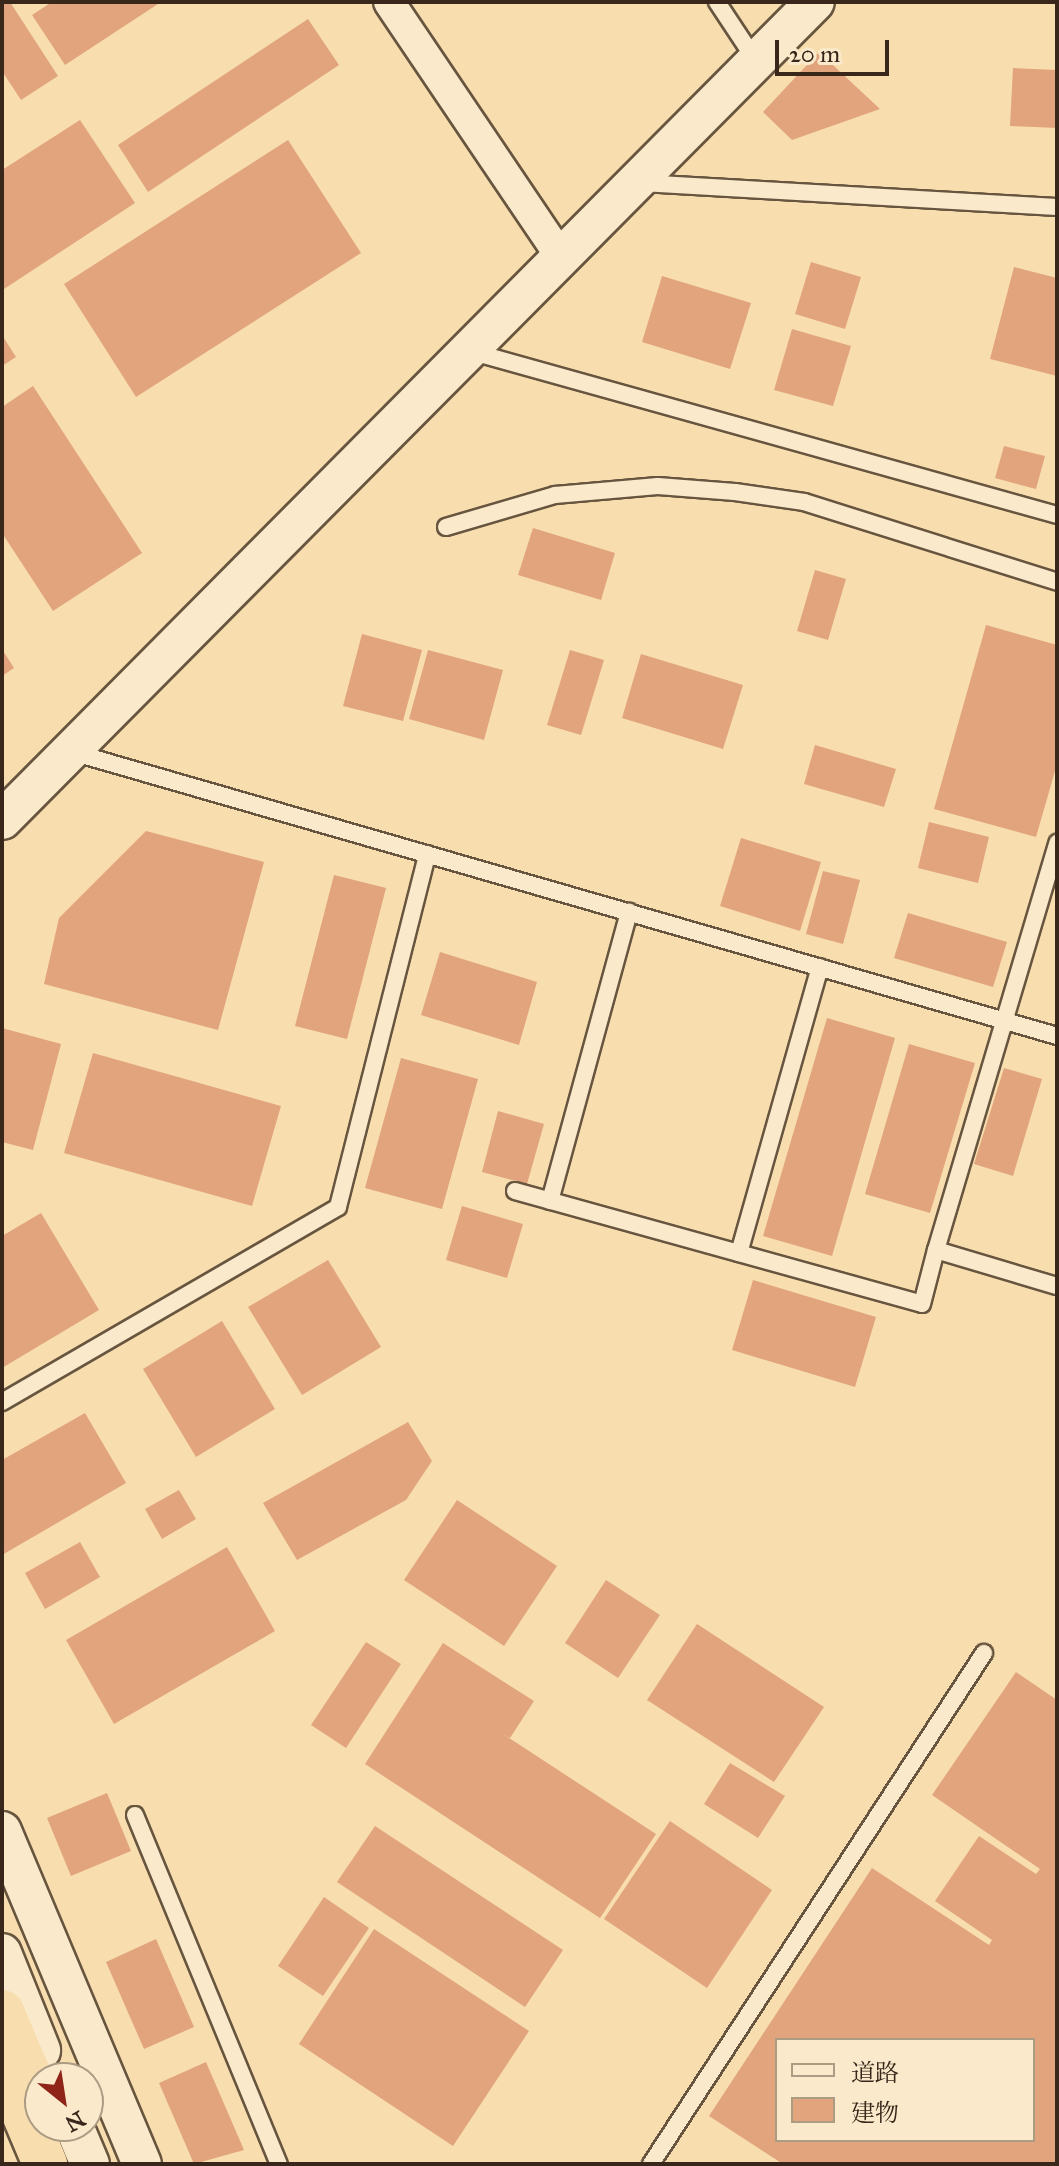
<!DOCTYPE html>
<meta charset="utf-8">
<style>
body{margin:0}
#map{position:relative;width:1059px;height:2166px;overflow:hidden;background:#f8deaf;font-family:"IM FELL Great Primer","Noto Serif JP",serif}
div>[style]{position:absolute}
.building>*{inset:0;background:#e1a47d}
.roads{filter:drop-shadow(2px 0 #68553f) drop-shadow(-2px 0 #68553f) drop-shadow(0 2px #68553f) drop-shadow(0 -2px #68553f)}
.service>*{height:16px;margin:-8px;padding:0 8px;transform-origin:8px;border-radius:8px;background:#faeacb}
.minor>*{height:30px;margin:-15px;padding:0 15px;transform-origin:15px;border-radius:15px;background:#faeacb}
.tertiary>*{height:38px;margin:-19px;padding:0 19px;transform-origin:19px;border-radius:19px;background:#faeacb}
.motorway>*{height:44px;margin:-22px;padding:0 22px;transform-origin:22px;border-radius:22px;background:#f8deaf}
span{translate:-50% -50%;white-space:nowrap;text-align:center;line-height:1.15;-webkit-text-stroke:8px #faeacb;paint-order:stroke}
.frame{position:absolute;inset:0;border:4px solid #38271a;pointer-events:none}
.legend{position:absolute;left:775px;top:2038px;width:260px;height:104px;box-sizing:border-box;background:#faeacb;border:2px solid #ac9c84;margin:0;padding:10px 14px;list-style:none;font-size:24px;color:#38271a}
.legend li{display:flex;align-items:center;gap:16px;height:40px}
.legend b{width:40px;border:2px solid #ac9c84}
.north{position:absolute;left:24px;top:2062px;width:80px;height:80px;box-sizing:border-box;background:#faeacb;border:2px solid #ac9c84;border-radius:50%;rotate:150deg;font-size:22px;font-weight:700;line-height:32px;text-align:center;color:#38271a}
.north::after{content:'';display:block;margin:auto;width:28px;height:36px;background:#8f2418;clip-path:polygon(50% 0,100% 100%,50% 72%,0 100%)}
.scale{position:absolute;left:775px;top:40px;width:114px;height:36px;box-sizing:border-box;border:4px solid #38271a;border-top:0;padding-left:10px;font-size:24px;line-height:28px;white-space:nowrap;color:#38271a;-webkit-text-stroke:6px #faeacb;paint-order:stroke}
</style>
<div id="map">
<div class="building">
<div style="clip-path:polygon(2px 2px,10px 2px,58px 76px,21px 100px,2px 71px)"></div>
<div style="clip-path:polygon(52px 2px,161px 2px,65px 65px,32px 15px)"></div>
<div style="clip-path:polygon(308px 19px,339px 65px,148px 192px,118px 145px)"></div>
<div style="clip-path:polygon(819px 52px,880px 109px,792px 140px,763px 112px)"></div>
<div style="clip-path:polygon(1013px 68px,1057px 70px,1057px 128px,1010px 126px)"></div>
<div style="clip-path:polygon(80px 120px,135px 203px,4px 289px,2px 170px)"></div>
<div style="clip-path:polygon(288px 140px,361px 253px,136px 397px,64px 284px)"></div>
<div style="clip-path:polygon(811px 262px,861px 277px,845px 329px,795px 314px)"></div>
<div style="clip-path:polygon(1014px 267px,1057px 278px,1057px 376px,990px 359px)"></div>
<div style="clip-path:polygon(662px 276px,751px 303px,730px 369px,642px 342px)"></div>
<div style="clip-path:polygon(792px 329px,851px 346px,833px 406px,774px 390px)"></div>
<div style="clip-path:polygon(2px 335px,16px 357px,2px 366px)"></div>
<div style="clip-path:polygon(33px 386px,142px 553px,53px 611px,2px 533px,2px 407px)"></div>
<div style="clip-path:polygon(1004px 446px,1045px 456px,1036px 489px,995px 478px)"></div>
<div style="clip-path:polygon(533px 528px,615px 553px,601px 600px,518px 575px)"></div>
<div style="clip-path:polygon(815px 570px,846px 579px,828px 640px,797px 631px)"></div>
<div style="clip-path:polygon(986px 625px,1057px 645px,1057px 764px,1036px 837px,934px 809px)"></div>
<div style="clip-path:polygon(362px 634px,422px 650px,403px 721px,343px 706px)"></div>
<div style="clip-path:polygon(2px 649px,14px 668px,2px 676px)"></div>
<div style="clip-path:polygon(428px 650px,503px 670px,484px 740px,409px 719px)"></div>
<div style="clip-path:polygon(570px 650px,604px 660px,581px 735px,547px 725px)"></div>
<div style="clip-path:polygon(641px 654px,743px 685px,723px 749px,622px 718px)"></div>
<div style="clip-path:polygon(815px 745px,896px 769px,884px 807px,804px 784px)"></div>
<div style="clip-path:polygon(929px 822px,989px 837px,978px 883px,918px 868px)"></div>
<div style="clip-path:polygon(146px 831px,264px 862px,218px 1030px,44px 984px,59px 918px)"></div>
<div style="clip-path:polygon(741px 838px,821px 862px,800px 931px,720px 906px)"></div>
<div style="clip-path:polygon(823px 871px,860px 880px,843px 944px,806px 934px)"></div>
<div style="clip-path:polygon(334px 875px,386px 888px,347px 1039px,295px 1026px)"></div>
<div style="clip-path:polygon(908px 913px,1007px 942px,993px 987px,894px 958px)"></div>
<div style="clip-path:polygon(440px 952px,537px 982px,519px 1045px,421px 1015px)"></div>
<div style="clip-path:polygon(827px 1018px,895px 1038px,832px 1256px,763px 1236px)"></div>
<div style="clip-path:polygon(2px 1028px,61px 1044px,33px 1150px,2px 1142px)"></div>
<div style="clip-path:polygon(909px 1044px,975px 1063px,930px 1213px,865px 1194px)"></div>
<div style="clip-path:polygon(93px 1053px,281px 1106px,252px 1206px,64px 1153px)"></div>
<div style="clip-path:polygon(401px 1058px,478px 1079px,442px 1209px,365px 1188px)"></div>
<div style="clip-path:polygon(1004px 1068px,1042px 1079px,1013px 1176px,974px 1164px)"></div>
<div style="clip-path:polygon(498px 1111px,544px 1124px,527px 1184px,482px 1172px)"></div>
<div style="clip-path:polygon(462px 1206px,523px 1224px,507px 1278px,446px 1260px)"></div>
<div style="clip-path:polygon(41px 1213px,99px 1310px,2px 1368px,2px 1236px)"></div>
<div style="clip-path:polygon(328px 1260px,381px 1347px,302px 1395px,248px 1307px)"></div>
<div style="clip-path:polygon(753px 1280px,876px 1317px,855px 1387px,732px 1350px)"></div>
<div style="clip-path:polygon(222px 1321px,275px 1409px,196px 1457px,143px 1369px)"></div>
<div style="clip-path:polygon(85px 1413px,126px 1483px,2px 1555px,2px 1460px)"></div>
<div style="clip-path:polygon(408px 1422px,432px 1461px,406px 1500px,297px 1560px,263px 1503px)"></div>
<div style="clip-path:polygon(179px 1490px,196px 1519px,162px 1539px,145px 1509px)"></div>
<div style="clip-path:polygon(457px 1500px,557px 1566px,504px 1646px,404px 1580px)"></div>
<div style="clip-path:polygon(80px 1542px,100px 1577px,45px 1609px,25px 1573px)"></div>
<div style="clip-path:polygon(227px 1547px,275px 1631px,114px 1724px,66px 1640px)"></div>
<div style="clip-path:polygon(606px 1580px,660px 1615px,618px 1678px,565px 1643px)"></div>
<div style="clip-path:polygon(697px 1624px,824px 1707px,774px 1782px,647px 1700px)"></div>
<div style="clip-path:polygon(366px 1642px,401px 1664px,346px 1748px,311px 1725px)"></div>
<div style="clip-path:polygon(443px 1643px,534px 1701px,510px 1738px,503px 1734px,656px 1834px,600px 1918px,365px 1764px)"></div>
<div style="clip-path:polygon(evenodd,1016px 1672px,1057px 1700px,1057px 2164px,783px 2164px,709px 2116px,872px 1868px,989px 1945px,992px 1940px,935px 1901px,979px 1836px,1036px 1874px,1040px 1869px,932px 1795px,1016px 1672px,777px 2040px,1033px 2040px,1033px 2140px,777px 2140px,777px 2040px)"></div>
<div style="clip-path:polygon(730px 1763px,785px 1796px,758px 1838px,704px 1804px)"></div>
<div style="clip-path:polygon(107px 1793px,131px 1851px,71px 1876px,47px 1818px)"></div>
<div style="clip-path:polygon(670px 1821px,772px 1890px,707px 1988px,604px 1919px)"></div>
<div style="clip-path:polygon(375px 1826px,563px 1950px,525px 2007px,337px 1882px)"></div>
<div style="clip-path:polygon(324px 1897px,369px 1928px,323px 1996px,278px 1966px)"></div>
<div style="clip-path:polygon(374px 1929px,529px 2031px,453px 2146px,299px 2044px)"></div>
<div style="clip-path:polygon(156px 1939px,194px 2027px,144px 2049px,106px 1962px)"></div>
<div style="clip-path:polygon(206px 2062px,244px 2150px,194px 2164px,159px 2083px)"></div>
</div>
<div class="roads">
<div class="service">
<div style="left:717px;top:2px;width:71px;rotate:56.5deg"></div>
<div style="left:641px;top:183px;width:417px;rotate:3.3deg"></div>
<div style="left:473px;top:352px;width:606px;rotate:15.59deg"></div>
<div style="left:446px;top:527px;width:114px;rotate:-16.4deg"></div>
<div style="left:555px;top:495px;width:103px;rotate:-5deg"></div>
<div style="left:658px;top:486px;width:77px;rotate:4.5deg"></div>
<div style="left:735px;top:492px;width:70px;rotate:8.2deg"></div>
<div style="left:804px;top:502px;width:265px;rotate:17.5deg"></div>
<div style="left:72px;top:752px;width:1025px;rotate:16.08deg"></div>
<div style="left:515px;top:1191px;width:422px;rotate:15.5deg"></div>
<div style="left:922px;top:1304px;width:56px;rotate:-75.5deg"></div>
<div style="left:936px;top:1250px;width:126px;rotate:16.6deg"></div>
<div style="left:550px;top:1201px;width:300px;rotate:-74.7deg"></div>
<div style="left:936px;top:1250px;width:425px;rotate:-73.4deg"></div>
<div style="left:739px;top:1253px;width:297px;rotate:-74.2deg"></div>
<div style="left:2px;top:1402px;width:388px;rotate:-30.1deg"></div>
<div style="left:338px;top:1207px;width:364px;rotate:-75.8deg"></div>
<div style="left:135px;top:1815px;width:378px;rotate:67.6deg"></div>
<div style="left:651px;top:2164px;width:610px;rotate:-56.91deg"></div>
</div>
<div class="minor">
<div style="left:389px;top:2px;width:308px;rotate:56deg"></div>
</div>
<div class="tertiary">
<div style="left:2px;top:820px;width:1153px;rotate:-45.18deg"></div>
<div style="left:2px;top:1831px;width:361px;rotate:67.2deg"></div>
<div style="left:2px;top:1953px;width:105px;rotate:68.1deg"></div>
<div style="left:74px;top:2126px;width:41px;rotate:67.2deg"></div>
</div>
<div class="motorway">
<div style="left:2px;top:2012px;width:82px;rotate:66.9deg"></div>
<div style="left:2px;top:2062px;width:111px;rotate:67.1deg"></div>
</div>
</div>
<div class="frame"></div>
<ul class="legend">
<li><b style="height:10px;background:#faeacb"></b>道路</li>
<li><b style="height:22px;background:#e1a47d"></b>建物</li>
</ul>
<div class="north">N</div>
<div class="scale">20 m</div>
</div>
